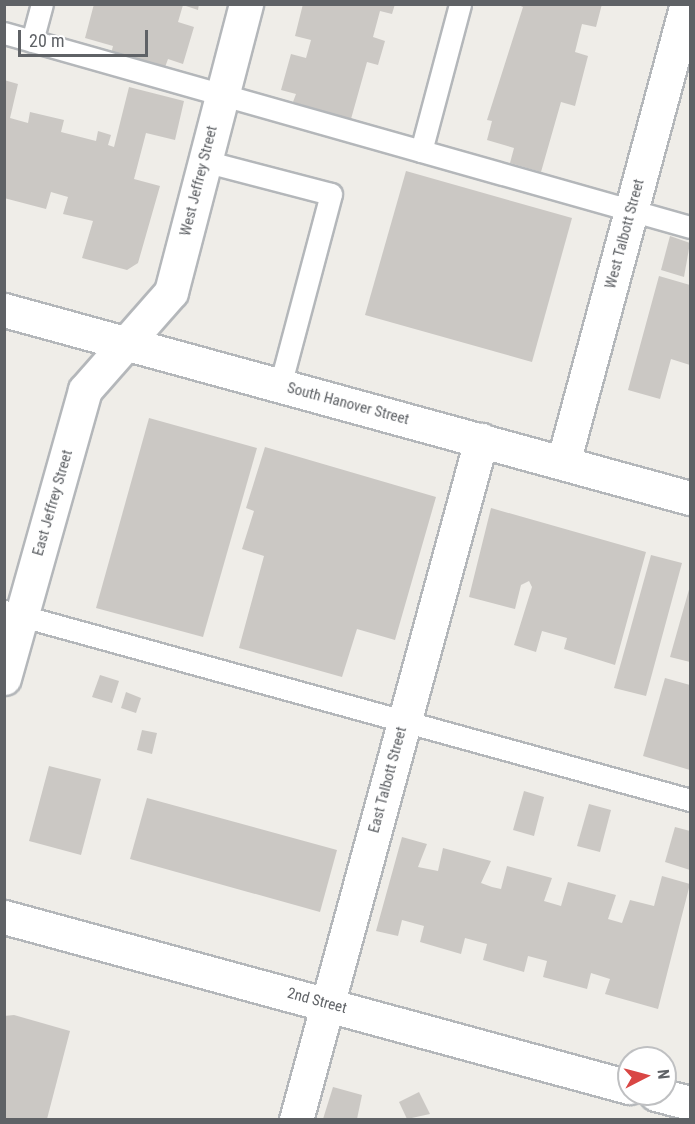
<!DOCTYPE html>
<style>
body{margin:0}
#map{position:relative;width:695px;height:1124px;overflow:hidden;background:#efede8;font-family:"Roboto Condensed",sans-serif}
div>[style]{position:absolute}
.building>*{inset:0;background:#cbc8c4}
.roads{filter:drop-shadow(2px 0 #b4b7ba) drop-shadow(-2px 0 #b4b7ba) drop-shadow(0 2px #b4b7ba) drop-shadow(0 -2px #b4b7ba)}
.lane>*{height:21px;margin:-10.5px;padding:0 10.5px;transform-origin:10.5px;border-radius:10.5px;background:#fff}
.street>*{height:33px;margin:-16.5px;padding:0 16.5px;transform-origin:16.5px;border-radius:16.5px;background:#fff}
.secondary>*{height:33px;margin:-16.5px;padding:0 16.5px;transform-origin:16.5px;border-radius:16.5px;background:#fff}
span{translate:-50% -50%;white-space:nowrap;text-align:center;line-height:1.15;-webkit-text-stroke:4.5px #fff;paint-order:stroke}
.street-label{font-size:15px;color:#5f6266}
.frame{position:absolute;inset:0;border:6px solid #5f6266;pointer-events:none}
.north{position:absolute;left:617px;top:1046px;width:60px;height:60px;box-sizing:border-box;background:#fff;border:2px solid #bfc0c2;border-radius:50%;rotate:84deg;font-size:16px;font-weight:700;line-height:24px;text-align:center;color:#5f6266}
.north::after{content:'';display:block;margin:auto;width:21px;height:27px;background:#d94644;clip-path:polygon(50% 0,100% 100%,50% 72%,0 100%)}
.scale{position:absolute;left:18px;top:30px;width:130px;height:27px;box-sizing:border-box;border:3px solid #5f6266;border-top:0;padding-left:8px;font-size:18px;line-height:21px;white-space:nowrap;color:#5f6266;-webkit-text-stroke:4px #fff;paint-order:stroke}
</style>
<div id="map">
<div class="building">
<div style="clip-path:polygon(94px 4px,199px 4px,198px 10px,183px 5px,178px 22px,194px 27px,183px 64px,168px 59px,164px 70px,111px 54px,113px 46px,85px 38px)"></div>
<div style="clip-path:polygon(303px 4px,395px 4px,392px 14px,380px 11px,373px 37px,385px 41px,378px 65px,367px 62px,351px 119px,293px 102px,296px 94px,281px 90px,291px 54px,306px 58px,311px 40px,295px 36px)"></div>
<div style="clip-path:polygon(516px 4px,602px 4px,596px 27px,582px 24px,575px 52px,588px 56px,575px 106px,561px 102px,541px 172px,510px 163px,514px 148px,487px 140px,492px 121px,487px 120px,523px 7px)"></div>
<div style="clip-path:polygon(4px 80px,18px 84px,10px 118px,28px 123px,30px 112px,64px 120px,61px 132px,96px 141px,98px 131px,111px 135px,108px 145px,114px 147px,129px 87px,184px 101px,175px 140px,146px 133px,134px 179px,160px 186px,138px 263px,127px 270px,82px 258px,93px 221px,63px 214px,68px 197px,51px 192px,46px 209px,4px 198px)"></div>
<div style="clip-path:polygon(406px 171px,572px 218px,532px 362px,365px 315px)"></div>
<div style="clip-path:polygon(670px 236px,690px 243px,684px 277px,661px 270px)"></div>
<div style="clip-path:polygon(659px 276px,690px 285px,690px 365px,671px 359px,660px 399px,628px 390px)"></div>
<div style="clip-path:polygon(149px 418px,257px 448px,203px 637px,96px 608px)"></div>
<div style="clip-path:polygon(265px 447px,436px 497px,395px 640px,357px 629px,342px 677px,239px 648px,264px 556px,242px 549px,254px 511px,246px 508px)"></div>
<div style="clip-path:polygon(491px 508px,646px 552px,615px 665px,564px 649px,567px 638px,542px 631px,536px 652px,514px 645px,532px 587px,529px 581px,521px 585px,515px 609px,469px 597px)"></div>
<div style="clip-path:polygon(651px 555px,682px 563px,646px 696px,614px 688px)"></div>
<div style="clip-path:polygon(690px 586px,690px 662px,670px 657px)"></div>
<div style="clip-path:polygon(100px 675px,119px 681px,112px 703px,92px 697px)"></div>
<div style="clip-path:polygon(665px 678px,690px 685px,690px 770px,643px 756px)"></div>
<div style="clip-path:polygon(126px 692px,141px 698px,136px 713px,121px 708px)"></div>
<div style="clip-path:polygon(142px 730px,157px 733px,152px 754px,137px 750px)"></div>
<div style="clip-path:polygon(49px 766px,101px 779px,81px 855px,29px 841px)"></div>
<div style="clip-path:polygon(524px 791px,544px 797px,534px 836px,513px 830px)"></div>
<div style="clip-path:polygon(147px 798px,337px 850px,320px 912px,130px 859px)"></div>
<div style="clip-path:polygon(589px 804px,611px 810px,600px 852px,577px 846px)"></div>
<div style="clip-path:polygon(675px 827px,690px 831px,690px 870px,665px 862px)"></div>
<div style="clip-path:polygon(402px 837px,427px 844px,418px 867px,438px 871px,443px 848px,491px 861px,481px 883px,492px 887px,501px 889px,507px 866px,552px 878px,544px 901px,561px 906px,568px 882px,616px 895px,608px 919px,622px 923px,630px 900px,654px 906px,662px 876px,690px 884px,658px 1009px,605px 994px,610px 979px,591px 973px,587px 989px,543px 977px,547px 961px,528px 956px,524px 972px,483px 960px,487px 944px,465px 938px,461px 954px,420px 942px,424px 926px,402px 920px,398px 936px,376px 931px)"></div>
<div style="clip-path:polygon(14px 1015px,70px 1031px,47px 1119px,4px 1119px,4px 1016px)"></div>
<div style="clip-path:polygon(333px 1087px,362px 1095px,357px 1119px,323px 1119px)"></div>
<div style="clip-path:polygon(419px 1092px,430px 1114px,407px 1119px,399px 1102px)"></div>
</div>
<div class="roads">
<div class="lane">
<div style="left:4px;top:33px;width:713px;rotate:15.79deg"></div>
<div style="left:32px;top:41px;width:38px;rotate:-75deg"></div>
<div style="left:421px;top:151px;width:152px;rotate:-75.1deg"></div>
<div style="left:204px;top:161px;width:131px;rotate:14.6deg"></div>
<div style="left:331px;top:194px;width:199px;rotate:104.9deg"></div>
<div style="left:4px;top:611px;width:712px;rotate:15.4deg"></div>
</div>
<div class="street">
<div style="left:563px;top:463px;width:475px;rotate:-74.9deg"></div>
<div style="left:4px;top:678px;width:299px;rotate:-74.3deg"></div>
<div style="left:85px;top:390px;width:130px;rotate:-48.7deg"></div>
<div style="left:171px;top:292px;width:298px;rotate:-75.4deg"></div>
<div style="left:4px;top:917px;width:648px;rotate:15.22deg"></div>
<div style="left:656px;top:1094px;width:35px;rotate:15deg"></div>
<div style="left:296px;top:1120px;width:705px;rotate:-74.78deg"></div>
</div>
<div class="secondary">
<div style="left:4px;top:310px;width:711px;rotate:15.33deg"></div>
</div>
</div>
<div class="street-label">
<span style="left:199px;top:181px;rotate:-76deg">West Jeffrey Street</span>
<span style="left:625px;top:234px;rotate:-75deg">West Talbott Street</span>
<span style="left:348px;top:404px;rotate:15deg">South Hanover Street</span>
<span style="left:53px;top:503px;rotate:-74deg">East Jeffrey Street</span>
<span style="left:388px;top:780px;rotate:-75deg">East Talbott Street</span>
<span style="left:317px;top:1001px;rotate:15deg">2nd Street</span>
</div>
<div class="frame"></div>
<div class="north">N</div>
<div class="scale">20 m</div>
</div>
